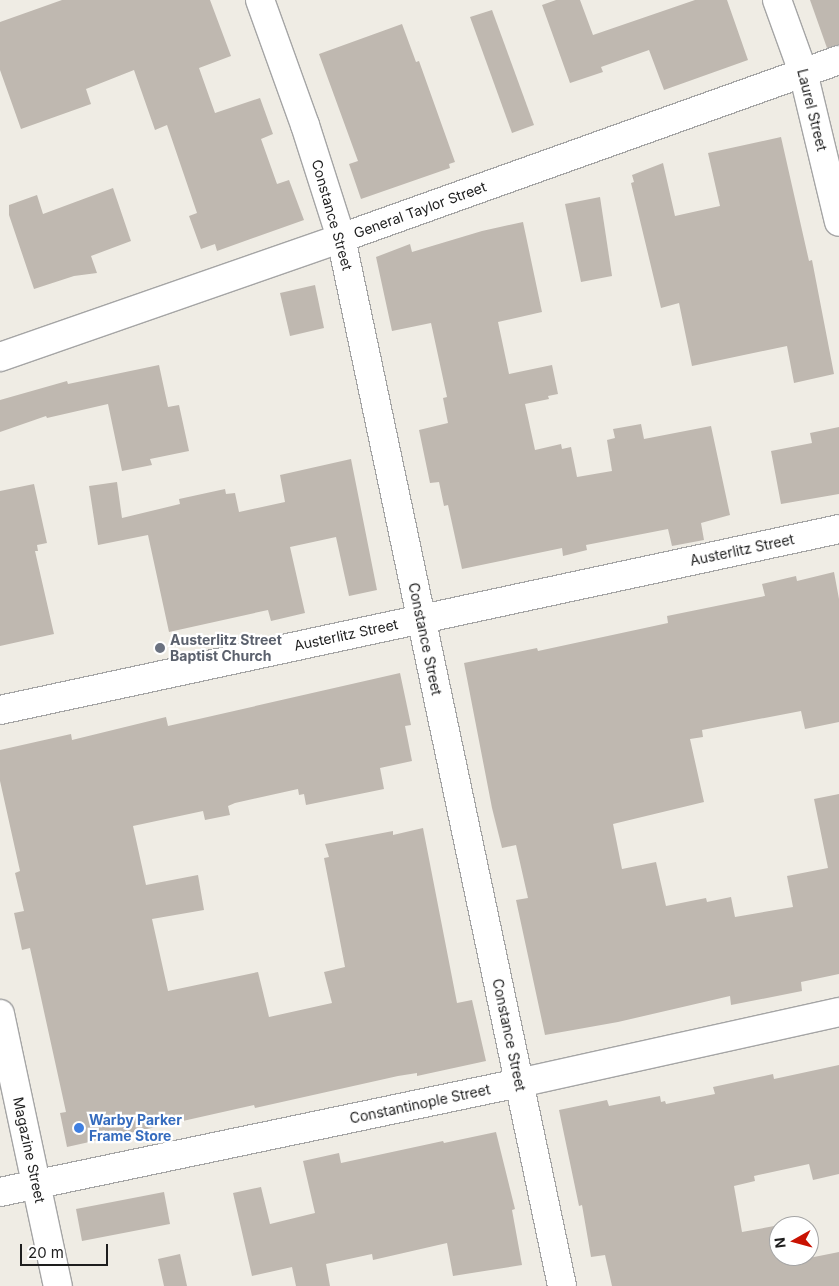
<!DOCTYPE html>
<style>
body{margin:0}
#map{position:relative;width:839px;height:1286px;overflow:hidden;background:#efece4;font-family:Inter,sans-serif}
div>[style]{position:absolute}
.building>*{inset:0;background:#bfb8b0}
.roads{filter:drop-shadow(1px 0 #a5a5a5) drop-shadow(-1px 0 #a5a5a5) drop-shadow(0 1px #a5a5a5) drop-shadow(0 -1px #a5a5a5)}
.minor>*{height:28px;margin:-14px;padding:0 14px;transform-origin:14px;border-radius:14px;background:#fff}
.dots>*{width:14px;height:14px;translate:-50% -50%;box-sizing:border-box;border:2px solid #fff;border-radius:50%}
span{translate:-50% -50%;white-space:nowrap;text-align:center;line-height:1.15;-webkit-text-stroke:4.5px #fff;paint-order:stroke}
.street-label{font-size:14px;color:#1e1e1e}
.worship-label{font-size:14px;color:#5b616d;font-weight:700}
.left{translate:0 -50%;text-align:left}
.shop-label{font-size:14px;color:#366cbe;font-weight:700}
.north{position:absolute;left:769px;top:1216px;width:50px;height:50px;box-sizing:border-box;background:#fff;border:1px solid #a5a5a5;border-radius:50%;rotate:263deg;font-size:14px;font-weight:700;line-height:20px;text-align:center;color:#1e1e1e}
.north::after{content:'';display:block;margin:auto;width:18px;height:22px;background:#c91202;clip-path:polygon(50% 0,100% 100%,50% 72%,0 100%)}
.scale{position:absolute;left:20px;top:1244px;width:88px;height:22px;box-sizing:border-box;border:2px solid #1e1e1e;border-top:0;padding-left:6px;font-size:15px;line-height:18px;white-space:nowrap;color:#1e1e1e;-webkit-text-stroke:4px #fff;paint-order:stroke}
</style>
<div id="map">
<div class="building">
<div style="clip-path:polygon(62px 0,210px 0,231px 56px,199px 68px,215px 113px,260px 98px,273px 134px,261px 139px,277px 184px,289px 180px,304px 220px,217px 251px,215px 244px,201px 249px,189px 216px,197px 213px,167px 125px,155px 130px,134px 70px,86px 89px,91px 104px,21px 129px,0 70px,0 22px)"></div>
<div style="clip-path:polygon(556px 0,580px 0,593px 35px,695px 0,727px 0,748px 60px,664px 90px,649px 50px,601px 67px,603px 72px,570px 83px,542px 5px)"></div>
<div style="clip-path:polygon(810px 0,839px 0,839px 45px,827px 48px)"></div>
<div style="clip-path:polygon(492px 10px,534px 125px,512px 133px,470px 17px)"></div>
<div style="clip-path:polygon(402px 24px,416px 62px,419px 61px,455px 162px,449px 164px,450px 168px,361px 199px,349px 164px,358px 161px,319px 54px)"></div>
<div style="clip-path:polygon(781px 137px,809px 261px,812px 260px,834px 374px,794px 383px,787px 346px,692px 366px,679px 303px,661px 308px,631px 183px,634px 182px,632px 175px,663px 163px,675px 216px,720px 206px,708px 153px)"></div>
<div style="clip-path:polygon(113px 188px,131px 241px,91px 256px,97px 273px,74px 276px,34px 289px,9px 215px,9px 205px,37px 195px,43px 214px)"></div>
<div style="clip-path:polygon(600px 197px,612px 276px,581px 282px,565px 204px)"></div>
<div style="clip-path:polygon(523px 222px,542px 312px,498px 322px,509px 374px,552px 365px,558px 394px,548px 396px,549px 399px,525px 404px,535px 450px,561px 444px,562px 449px,571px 447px,577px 477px,612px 471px,607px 440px,615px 438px,613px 429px,641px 424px,644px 439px,711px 426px,730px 515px,701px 523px,704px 540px,672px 546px,668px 529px,586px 545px,587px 550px,563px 556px,562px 548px,462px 569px,448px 505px,444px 506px,439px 482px,430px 483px,419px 430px,448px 423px,443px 398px,447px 397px,431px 323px,392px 331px,376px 257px,410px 244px,412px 252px,482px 231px)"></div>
<div style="clip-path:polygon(315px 285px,324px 328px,290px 336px,280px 293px)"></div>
<div style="clip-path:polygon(159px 365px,168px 407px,179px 405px,189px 451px,150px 459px,152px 465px,122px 471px,108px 404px,47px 418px,46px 416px,0 432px,0 400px,67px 381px,68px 384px)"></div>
<div style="clip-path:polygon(839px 427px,839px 494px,781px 504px,771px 451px,812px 443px,810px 433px)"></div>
<div style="clip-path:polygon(351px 459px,377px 590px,349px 596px,336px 537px,290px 547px,305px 613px,271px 621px,268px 610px,169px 632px,148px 535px,98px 545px,89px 486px,117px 482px,122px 518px,180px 504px,179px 499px,225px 489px,226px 494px,235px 493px,239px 512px,285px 502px,280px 475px)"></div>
<div style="clip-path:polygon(34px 484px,47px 543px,37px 545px,38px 551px,35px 551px,54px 634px,0 646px,0 491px)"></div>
<div style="clip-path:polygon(834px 572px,839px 599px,839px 722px,805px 729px,801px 711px,702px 730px,703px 737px,690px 739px,704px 802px,613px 824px,622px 869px,656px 862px,666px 906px,706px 898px,707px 902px,731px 897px,735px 917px,793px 907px,787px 876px,828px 868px,814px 799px,839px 794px,839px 974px,801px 982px,802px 991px,731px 1005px,730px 996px,618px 1022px,545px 1035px,516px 900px,528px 898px,516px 845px,502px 848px,492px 808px,464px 663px,537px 648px,538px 651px,668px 623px,667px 616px,765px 596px,762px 584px,796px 576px,797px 581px)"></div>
<div style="clip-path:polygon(400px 673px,411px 725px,405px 726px,412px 761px,380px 768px,384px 789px,306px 805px,304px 794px,299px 795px,298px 789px,235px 803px,228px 806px,230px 815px,205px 820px,203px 811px,133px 826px,146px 885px,198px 875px,204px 910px,152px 919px,168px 991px,258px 972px,269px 1017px,332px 1003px,324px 972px,345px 967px,324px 858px,329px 857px,325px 844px,393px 831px,393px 835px,423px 828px,457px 1003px,472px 1000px,486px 1061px,417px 1076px,417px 1073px,398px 1076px,255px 1108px,254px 1105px,67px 1147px,60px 1113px,66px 1112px,36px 975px,30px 948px,22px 950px,14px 913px,24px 911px,15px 873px,20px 871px,0 781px,0 750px,71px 734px,72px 740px,166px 717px,168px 726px)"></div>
<div style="clip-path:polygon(839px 1065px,839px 1174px,813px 1180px,809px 1164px,754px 1176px,755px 1181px,734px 1186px,742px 1232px,796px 1222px,797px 1226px,779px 1226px,779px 1256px,803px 1256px,804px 1259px,839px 1252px,839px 1286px,612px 1286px,605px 1255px,591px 1257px,582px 1205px,579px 1206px,559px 1110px,607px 1100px,609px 1106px,660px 1096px,661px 1102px,665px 1101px,666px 1104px,715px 1094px,713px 1087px,773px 1074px,774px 1079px)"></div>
<div style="clip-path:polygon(496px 1132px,515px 1209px,512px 1210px,522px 1265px,453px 1276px,447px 1243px,373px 1260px,372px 1254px,326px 1264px,330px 1286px,296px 1286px,292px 1267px,252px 1276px,233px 1193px,261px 1187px,270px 1224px,315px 1213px,303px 1161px,339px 1153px,341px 1163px,443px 1141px,444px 1143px)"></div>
<div style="clip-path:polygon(164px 1192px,170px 1224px,82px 1241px,76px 1209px)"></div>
<div style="clip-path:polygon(180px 1254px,187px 1286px,164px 1286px,158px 1259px)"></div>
</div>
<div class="roads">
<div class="minor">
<div style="left:260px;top:0;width:133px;rotate:70.2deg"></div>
<div style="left:305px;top:125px;width:119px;rotate:72.3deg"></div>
<div style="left:341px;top:238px;width:1071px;rotate:78.09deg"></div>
<div style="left:777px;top:0;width:77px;rotate:70.1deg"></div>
<div style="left:803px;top:72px;width:154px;rotate:76.5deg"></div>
<div style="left:0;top:357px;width:361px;rotate:-19.2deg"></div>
<div style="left:341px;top:238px;width:529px;rotate:-19.67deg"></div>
<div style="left:0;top:710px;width:858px;rotate:-12.17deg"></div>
<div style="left:0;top:1014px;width:278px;rotate:78deg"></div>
<div style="left:0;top:1192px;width:530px;rotate:-11.86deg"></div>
<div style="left:519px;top:1083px;width:328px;rotate:-12.5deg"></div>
</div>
</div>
<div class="dots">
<div style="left:160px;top:648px;background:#6b7280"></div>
<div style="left:79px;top:1128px;background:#3f7fe0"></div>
</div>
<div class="street-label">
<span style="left:812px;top:110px;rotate:76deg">Laurel Street</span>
<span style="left:420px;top:210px;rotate:-20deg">General Taylor Street</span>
<span style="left:332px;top:215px;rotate:74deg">Constance Street</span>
<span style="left:742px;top:550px;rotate:-12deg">Austerlitz Street</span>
<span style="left:346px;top:635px;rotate:-12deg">Austerlitz Street</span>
<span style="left:425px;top:639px;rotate:78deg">Constance Street</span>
<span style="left:509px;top:1035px;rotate:78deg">Constance Street</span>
<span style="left:420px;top:1104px;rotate:-12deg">Constantinople Street</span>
<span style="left:29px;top:1150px;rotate:78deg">Magazine Street</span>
</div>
<div class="worship-label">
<span class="left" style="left:170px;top:648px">Austerlitz Street<br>Baptist Church</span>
</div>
<div class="shop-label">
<span class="left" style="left:89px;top:1128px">Warby Parker<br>Frame Store</span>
</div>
<div class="north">N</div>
<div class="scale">20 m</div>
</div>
